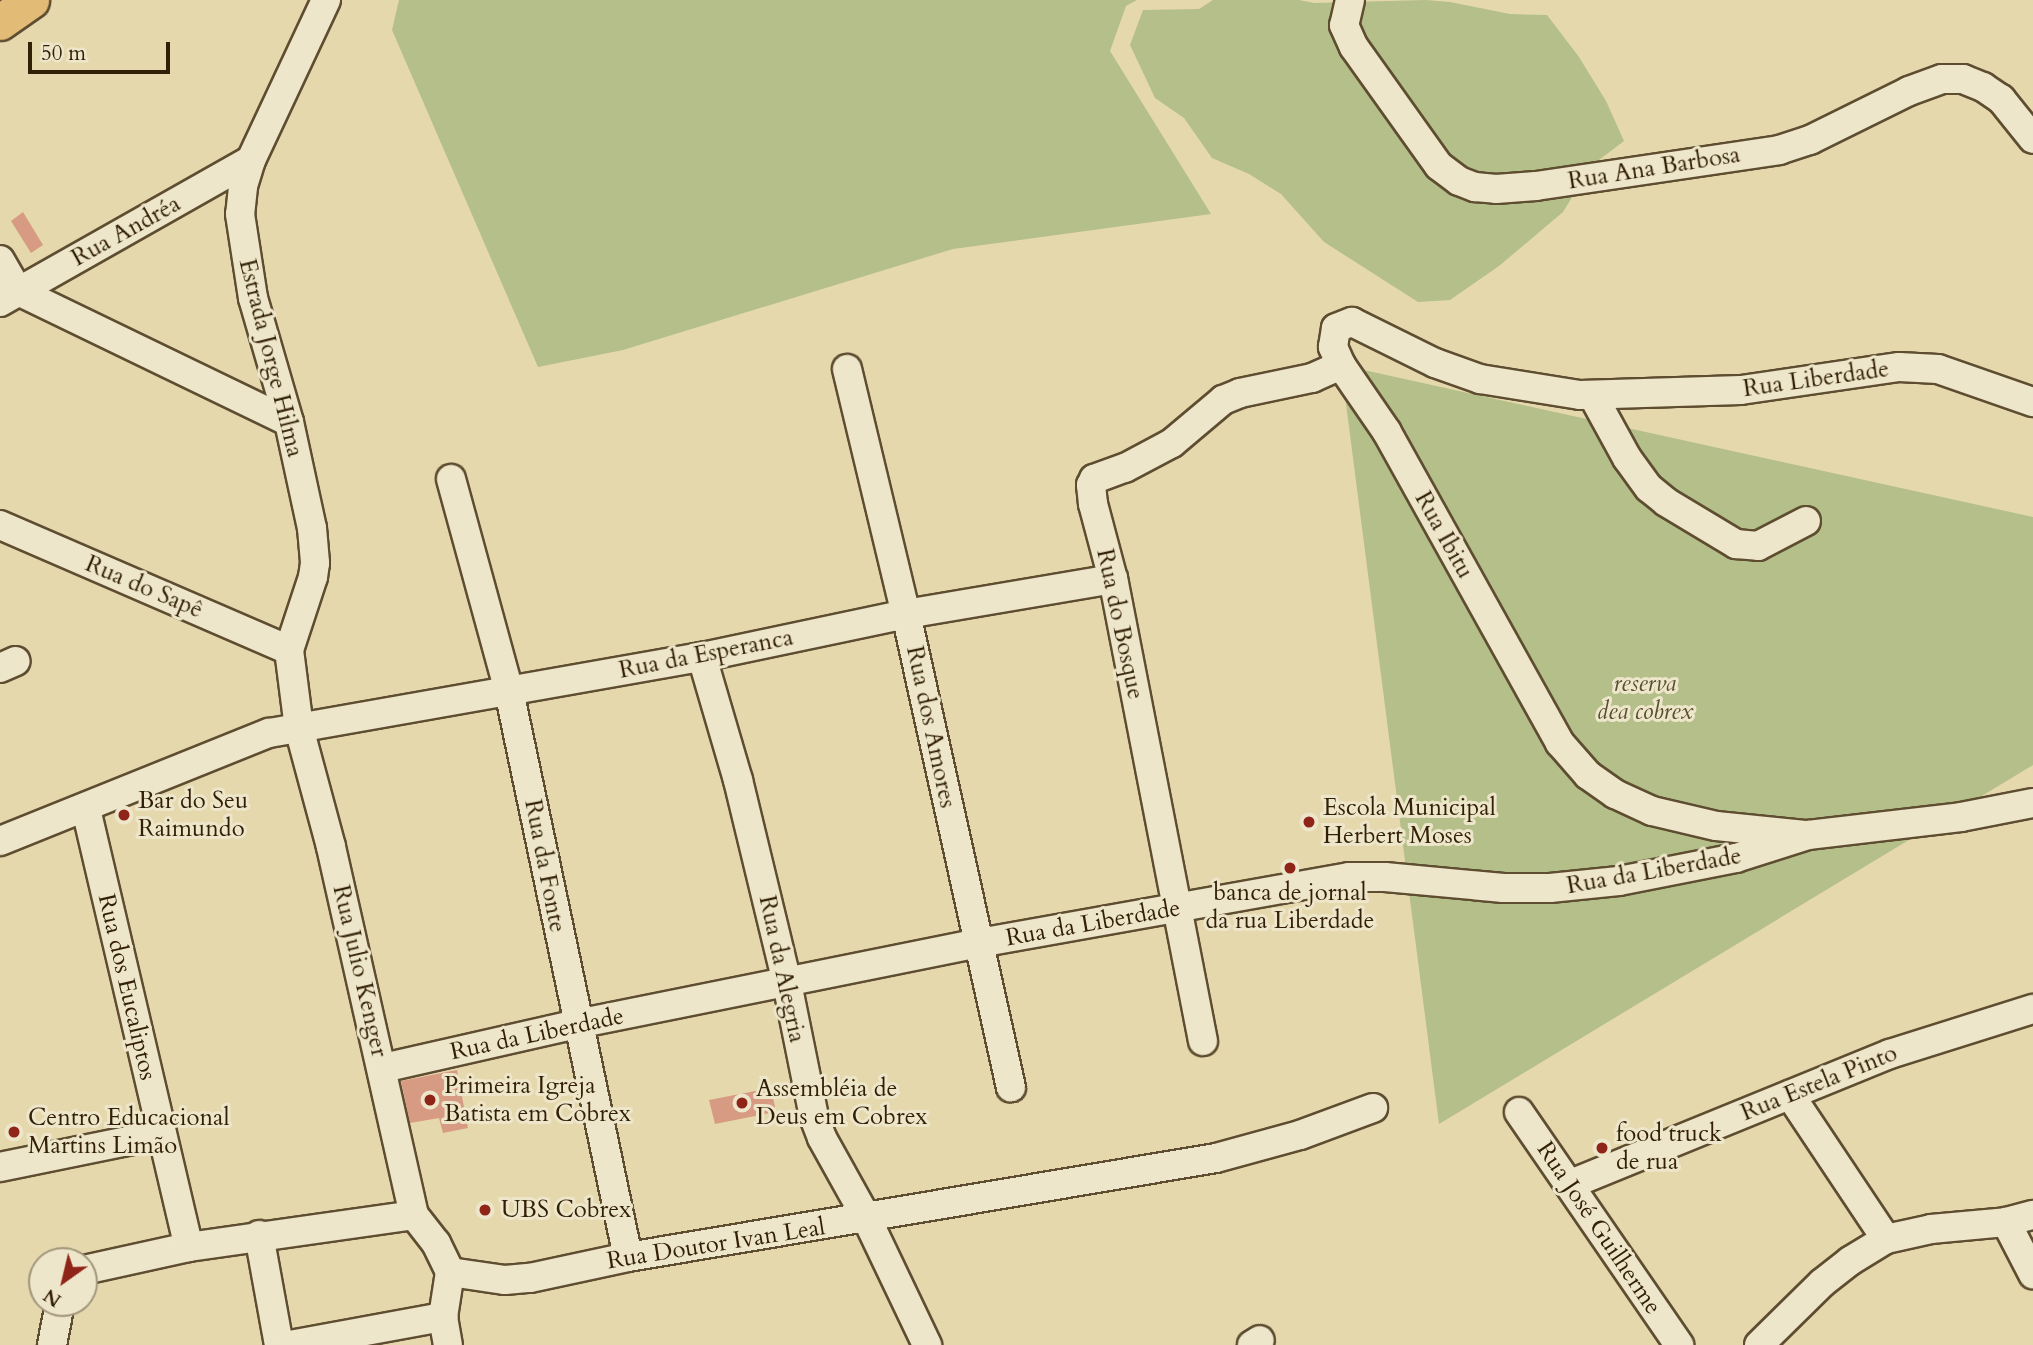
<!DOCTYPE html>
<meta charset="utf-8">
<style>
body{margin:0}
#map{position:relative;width:2033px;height:1345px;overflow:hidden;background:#e5d8ad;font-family:Cardo,serif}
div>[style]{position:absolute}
.green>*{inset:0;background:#b4bf8a}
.building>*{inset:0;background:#d79b83}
.roads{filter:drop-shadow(2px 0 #5e4d30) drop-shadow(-2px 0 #5e4d30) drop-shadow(0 2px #5e4d30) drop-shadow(0 -2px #5e4d30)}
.minor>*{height:28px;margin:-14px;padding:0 14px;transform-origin:14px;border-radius:14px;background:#eee6ca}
.major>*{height:35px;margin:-17.5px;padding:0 17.5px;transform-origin:17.5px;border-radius:17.5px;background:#e2bc76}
.dots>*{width:19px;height:19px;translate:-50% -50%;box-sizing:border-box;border:4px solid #eee6ca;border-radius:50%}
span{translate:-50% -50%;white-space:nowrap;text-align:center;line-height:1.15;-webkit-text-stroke:6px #eee6ca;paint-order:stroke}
.street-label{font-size:24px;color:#311f06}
.park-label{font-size:24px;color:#584f2e;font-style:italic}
.poi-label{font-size:24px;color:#311f06}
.left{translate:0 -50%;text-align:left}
.north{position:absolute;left:28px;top:1247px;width:70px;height:70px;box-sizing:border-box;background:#eee6ca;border:2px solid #a2967c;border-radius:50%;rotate:214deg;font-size:19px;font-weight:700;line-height:28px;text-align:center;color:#311f06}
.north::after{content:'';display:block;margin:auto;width:24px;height:32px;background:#8f2418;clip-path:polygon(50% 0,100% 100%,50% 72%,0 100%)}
.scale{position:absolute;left:28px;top:42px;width:142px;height:32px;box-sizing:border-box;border:4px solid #311f06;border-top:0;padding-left:9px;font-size:21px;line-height:24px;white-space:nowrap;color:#311f06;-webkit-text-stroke:5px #eee6ca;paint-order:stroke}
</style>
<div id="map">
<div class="green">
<div style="clip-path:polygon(399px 0,1137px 0,1126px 6px,1110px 51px,1211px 214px,953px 249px,623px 350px,538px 367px,392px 30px)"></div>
<div style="clip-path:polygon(1213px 0,1299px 0,1314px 3px,1426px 0,1450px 2px,1510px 14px,1547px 15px,1579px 57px,1606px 101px,1624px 141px,1591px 166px,1563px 212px,1499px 266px,1450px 300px,1418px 302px,1324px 242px,1281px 194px,1249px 174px,1212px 158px,1184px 118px,1155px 98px,1130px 45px,1143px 10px,1199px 9px)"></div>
<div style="clip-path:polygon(1341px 365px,2033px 517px,2033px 765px,1439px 1124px)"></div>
</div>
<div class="building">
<div style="clip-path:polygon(23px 212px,43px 245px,31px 253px,11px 221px)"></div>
<div style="clip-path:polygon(457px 1070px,468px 1128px,443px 1133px,439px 1118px,410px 1123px,401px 1081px)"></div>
<div style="clip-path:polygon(771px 1088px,775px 1107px,770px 1113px,715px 1124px,709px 1100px)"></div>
</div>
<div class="roads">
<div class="minor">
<div style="left:326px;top:0;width:177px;rotate:115.1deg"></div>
<div style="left:251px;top:160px;width:28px;rotate:107deg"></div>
<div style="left:243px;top:187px;width:27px;rotate:96deg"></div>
<div style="left:240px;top:214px;width:85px;rotate:81.2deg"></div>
<div style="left:253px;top:298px;width:129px;rotate:73.8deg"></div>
<div style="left:289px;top:422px;width:108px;rotate:77.8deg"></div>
<div style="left:312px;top:528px;width:35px;rotate:85deg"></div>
<div style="left:315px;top:563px;width:14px;rotate:98deg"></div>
<div style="left:313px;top:577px;width:77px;rotate:108.2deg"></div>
<div style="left:289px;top:650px;width:79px;rotate:82.7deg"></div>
<div style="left:299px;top:728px;width:123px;rotate:74.9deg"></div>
<div style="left:331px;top:847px;width:377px;rotate:77.3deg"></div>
<div style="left:414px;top:1215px;width:36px;rotate:52deg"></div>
<div style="left:436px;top:1243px;width:32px;rotate:64deg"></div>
<div style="left:450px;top:1272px;width:46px;rotate:98.8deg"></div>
<div style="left:443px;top:1317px;width:28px;rotate:80deg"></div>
<div style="left:1350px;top:0;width:26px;rotate:103deg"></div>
<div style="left:1344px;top:25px;width:24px;rotate:66deg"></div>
<div style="left:1354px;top:47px;width:146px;rotate:54.5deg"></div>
<div style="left:1439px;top:166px;width:25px;rotate:37deg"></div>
<div style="left:1459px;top:181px;width:17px;rotate:21deg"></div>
<div style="left:1475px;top:187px;width:21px;rotate:5deg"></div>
<div style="left:1496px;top:189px;width:40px;rotate:-4.3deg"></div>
<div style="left:1536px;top:186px;width:246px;rotate:-8.4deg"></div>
<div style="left:1779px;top:150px;width:33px;rotate:-18deg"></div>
<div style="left:1810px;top:140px;width:110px;rotate:-26.3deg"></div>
<div style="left:1909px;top:91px;width:35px;rotate:-20deg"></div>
<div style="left:1942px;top:79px;width:21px"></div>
<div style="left:1963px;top:79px;width:22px;rotate:22deg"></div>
<div style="left:1983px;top:87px;width:22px;rotate:34deg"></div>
<div style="left:2001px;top:99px;width:51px;rotate:51.3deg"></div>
<div style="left:0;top:260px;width:36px;rotate:60deg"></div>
<div style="left:18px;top:291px;width:301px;rotate:25.8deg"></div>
<div style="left:0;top:302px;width:288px;rotate:-29.5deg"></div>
<div style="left:847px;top:369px;width:252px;rotate:76.5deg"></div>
<div style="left:906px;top:614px;width:485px;rotate:77.5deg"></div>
<div style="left:1593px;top:396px;width:71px;rotate:61.3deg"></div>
<div style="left:1627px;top:458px;width:37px;rotate:54deg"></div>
<div style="left:1649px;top:488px;width:22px;rotate:39deg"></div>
<div style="left:1666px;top:502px;width:82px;rotate:31deg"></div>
<div style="left:1736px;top:544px;width:22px;rotate:5deg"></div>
<div style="left:1758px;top:546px;width:54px;rotate:-27.5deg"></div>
<div style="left:451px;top:479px;width:220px;rotate:74.7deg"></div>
<div style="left:509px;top:691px;width:578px;rotate:78.13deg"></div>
<div style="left:0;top:525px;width:315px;rotate:23.4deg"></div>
<div style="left:702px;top:657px;width:128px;rotate:73.7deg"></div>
<div style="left:738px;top:780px;width:209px;rotate:76.4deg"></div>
<div style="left:787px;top:983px;width:137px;rotate:78.6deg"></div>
<div style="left:814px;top:1117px;width:22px;rotate:69deg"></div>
<div style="left:822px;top:1138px;width:93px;rotate:60.9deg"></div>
<div style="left:867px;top:1219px;width:140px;rotate:64.5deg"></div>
<div style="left:0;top:668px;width:17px;rotate:-24deg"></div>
<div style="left:86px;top:809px;width:450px;rotate:76.8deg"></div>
<div style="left:1805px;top:835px;width:89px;rotate:-174.2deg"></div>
<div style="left:1716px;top:826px;width:66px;rotate:-166.8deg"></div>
<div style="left:1652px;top:811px;width:41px;rotate:-155.3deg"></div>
<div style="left:1615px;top:794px;width:33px;rotate:-145deg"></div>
<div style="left:1588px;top:775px;width:43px;rotate:-131.2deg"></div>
<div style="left:1560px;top:743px;width:356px;rotate:-119.1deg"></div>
<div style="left:1387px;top:432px;width:81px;rotate:-124.5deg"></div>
<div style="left:1341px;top:365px;width:20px;rotate:-114deg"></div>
<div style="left:1333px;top:347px;width:19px;rotate:-81deg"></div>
<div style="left:1336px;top:328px;width:17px;rotate:-21deg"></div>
<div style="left:1352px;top:322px;width:93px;rotate:26.3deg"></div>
<div style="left:1435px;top:363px;width:48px;rotate:19.6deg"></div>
<div style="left:1480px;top:379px;width:101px;rotate:9.1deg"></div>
<div style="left:1580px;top:395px;width:161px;rotate:-1.8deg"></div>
<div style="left:1741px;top:390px;width:160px;rotate:-8.3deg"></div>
<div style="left:1899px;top:367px;width:39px;rotate:3deg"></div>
<div style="left:1938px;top:369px;width:101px;rotate:19.2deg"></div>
<div style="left:0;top:841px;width:290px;rotate:-21.9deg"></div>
<div style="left:269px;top:733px;width:440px;rotate:-10deg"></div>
<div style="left:702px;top:657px;width:208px;rotate:-11.9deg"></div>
<div style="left:906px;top:614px;width:210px;rotate:-9.6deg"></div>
<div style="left:1203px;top:1041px;width:471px;rotate:-101deg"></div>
<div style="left:1113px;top:579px;width:78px;rotate:-104.9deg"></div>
<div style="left:1093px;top:504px;width:19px;rotate:-96deg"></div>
<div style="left:1091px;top:485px;width:7px;rotate:-63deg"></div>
<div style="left:1094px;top:479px;width:33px;rotate:-20deg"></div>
<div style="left:1125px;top:468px;width:53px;rotate:-28deg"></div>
<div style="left:1172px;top:443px;width:67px;rotate:-40.1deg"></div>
<div style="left:1223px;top:400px;width:18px;rotate:-22deg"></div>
<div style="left:1240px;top:393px;width:74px;rotate:-11.8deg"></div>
<div style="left:1312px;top:378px;width:32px;rotate:-24deg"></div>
<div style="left:383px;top:1068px;width:199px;rotate:-12.8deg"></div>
<div style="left:577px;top:1024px;width:410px;rotate:-11.4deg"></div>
<div style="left:979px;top:943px;width:376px;rotate:-10.1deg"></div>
<div style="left:1349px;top:877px;width:36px"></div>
<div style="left:1385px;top:877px;width:119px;rotate:5.3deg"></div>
<div style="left:1503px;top:888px;width:47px"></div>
<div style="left:1550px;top:888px;width:69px;rotate:-5.8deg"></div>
<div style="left:1619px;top:881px;width:119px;rotate:-11.1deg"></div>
<div style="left:1736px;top:858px;width:76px;rotate:-17.7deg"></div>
<div style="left:1808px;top:835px;width:154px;rotate:-6.7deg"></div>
<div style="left:1961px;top:817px;width:73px;rotate:-11deg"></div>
<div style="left:1790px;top:1095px;width:173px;rotate:56.3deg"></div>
<div style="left:1519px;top:1112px;width:283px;rotate:55.5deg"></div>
<div style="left:0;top:1167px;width:165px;rotate:-11.5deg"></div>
<div style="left:1571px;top:1184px;width:344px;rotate:-22.2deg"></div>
<div style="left:1890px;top:1054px;width:150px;rotate:-17.5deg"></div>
<div style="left:2006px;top:1222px;width:59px;rotate:62.6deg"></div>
<div style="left:259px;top:1235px;width:112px;rotate:79.7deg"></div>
<div style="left:84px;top:1270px;width:107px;rotate:-12.4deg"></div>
<div style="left:189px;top:1247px;width:227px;rotate:-8.1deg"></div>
<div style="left:450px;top:1272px;width:56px;rotate:8.3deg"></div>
<div style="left:505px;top:1280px;width:25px;rotate:-5deg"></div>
<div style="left:530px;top:1278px;width:100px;rotate:-12.1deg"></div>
<div style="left:628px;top:1257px;width:596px;rotate:-9.56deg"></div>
<div style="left:1216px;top:1158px;width:87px;rotate:-15.3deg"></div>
<div style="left:1300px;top:1135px;width:78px;rotate:-20.3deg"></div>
<div style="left:52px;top:1345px;width:43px;rotate:-79.2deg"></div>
<div style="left:290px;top:1345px;width:156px;rotate:-10.4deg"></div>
<div style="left:1252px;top:1345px;width:9px;rotate:-32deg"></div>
<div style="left:1759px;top:1345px;width:88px;rotate:-44.5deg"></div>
<div style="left:1822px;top:1283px;width:36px;rotate:-38deg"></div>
<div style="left:1850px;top:1261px;width:42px;rotate:-31.4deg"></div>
<div style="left:1886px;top:1239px;width:46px;rotate:-12.5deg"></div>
<div style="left:1931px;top:1229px;width:75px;rotate:-5.3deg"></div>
<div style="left:2006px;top:1222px;width:28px;rotate:-15deg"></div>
</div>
<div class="major">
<div style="left:0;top:22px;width:38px;rotate:-35deg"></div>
</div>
</div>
<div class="dots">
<div style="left:124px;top:815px;background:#8f2418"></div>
<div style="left:1309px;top:822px;background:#8f2418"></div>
<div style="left:1290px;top:868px;background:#8f2418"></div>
<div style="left:430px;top:1100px;background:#8f2418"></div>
<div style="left:742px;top:1103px;background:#8f2418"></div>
<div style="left:14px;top:1132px;background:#8f2418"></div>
<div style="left:1602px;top:1148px;background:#8f2418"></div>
<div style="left:485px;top:1210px;background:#8f2418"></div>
</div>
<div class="street-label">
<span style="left:1654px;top:168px;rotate:-9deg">Rua Ana Barbosa</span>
<span style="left:126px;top:231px;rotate:-29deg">Rua Andréa</span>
<span style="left:271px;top:358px;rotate:76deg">Estrada Jorge Hilma</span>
<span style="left:1816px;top:379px;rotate:-8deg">Rua Liberdade</span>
<span style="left:1444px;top:535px;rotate:61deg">Rua Ibitu</span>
<span style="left:144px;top:587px;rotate:23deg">Rua do Sapê</span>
<span style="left:1120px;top:624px;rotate:78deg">Rua do Bosque</span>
<span style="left:706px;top:654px;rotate:-11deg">Rua da Esperanca</span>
<span style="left:931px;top:727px;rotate:78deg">Rua dos Amores</span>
<span style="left:545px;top:866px;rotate:79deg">Rua da Fonte</span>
<span style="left:1654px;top:871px;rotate:-10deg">Rua da Liberdade</span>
<span style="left:1093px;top:923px;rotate:-10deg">Rua da Liberdade</span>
<span style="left:782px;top:969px;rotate:78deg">Rua da Alegria</span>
<span style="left:360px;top:971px;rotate:77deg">Rua Julio Kenger</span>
<span style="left:127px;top:987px;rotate:77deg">Rua dos Eucaliptos</span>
<span style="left:537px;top:1034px;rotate:-12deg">Rua da Liberdade</span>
<span style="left:1819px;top:1083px;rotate:-22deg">Rua Estela Pinto</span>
<span style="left:1599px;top:1228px;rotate:56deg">Rua José Guilherme</span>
<span style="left:716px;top:1244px;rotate:-9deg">Rua Doutor Ivan Leal</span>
</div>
<div class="park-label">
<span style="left:1645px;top:698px">reserva<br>dea cobrex</span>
</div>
<div class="poi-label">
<span class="left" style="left:138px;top:815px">Bar do Seu<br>Raimundo</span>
<span class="left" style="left:1323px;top:822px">Escola Municipal<br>Herbert Moses</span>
<span style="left:1290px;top:907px">banca de jornal<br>da rua Liberdade</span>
<span class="left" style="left:444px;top:1100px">Primeira Igreja<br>Batista em Cobrex</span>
<span class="left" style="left:756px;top:1103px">Assembléia de<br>Deus em Cobrex</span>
<span class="left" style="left:28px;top:1132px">Centro Educacional<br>Martins Limão</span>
<span class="left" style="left:1616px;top:1148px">food truck<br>de rua</span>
<span class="left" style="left:501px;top:1210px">UBS Cobrex</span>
</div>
<div class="north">N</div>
<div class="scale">50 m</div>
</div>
